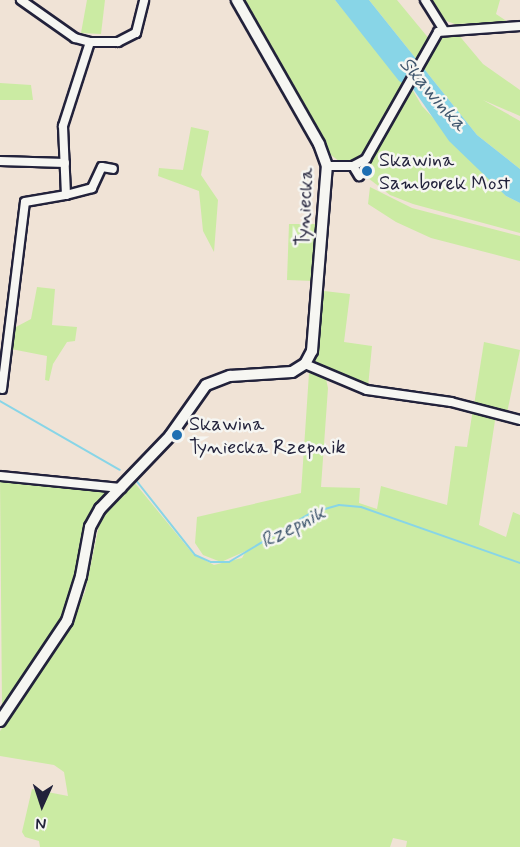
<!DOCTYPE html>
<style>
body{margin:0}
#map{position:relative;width:520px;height:847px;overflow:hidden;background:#f0e3d6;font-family:Mynerve,sans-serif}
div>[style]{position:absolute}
.green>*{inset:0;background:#cbeba3}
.water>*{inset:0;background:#88d5e7}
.stream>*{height:2px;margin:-1px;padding:0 1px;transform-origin:1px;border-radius:1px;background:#88d5e7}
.roads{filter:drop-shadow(2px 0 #22223b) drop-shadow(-2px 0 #22223b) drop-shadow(0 2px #22223b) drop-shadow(0 -2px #22223b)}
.street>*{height:8px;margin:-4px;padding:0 4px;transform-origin:4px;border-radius:4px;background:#f6f6f2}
.secondary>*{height:10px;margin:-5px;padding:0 5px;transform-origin:5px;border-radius:5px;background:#f6f6f2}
.dots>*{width:16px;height:16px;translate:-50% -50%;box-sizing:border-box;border:3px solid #f6f6f2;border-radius:50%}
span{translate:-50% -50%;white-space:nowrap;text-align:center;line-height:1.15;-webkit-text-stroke:5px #f6f6f2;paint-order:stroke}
.poi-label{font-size:20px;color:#22223b}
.left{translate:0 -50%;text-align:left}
.street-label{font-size:20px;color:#22223b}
.water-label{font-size:21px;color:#41586f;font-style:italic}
.north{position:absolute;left:12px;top:775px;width:60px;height:60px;-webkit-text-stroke:4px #f6f6f2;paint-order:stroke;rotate:183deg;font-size:16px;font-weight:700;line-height:24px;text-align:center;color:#22223b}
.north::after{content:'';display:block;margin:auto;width:21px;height:27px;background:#22223b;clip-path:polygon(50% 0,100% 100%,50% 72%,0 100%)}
</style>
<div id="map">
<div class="green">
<div style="clip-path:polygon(87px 0,105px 0,101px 34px,81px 33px)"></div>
<div style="clip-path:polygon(240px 0,335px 0,403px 83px,367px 148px,353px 161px,340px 162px,326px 151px)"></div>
<div style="clip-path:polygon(369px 0,397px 0,435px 46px,441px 36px,457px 33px,483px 64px,520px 90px,520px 116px,483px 100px,520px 121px,520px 169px,477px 135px)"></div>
<div style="clip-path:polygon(428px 0,500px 0,496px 14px,508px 22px,455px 24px,441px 19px)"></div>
<div style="clip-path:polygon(0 83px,31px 85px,33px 100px,0 100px)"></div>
<div style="clip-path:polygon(412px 89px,422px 106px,506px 196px,520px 203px,520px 233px,413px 204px,390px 195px,368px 178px,371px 162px)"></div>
<div style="clip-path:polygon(191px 127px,209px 131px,201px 175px,218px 200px,214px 252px,203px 231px,199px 191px,158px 176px,159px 168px,183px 170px)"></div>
<div style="clip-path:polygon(370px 187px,412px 208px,520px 236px,520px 261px,431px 238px,396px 222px,368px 204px)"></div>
<div style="clip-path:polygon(289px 224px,319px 224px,314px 281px,287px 280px)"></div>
<div style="clip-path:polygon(37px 287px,55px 289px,52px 325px,77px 327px,75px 341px,67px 342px,53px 364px,49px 381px,45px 380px,47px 356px,11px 349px,14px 328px,31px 319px)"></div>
<div style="clip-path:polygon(324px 291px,350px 294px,344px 342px,372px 346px,368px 387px,314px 367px)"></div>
<div style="clip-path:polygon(484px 342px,520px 350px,507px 413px,474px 405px)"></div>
<div style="clip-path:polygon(309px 373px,326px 379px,328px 388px,321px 487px,360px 488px,359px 503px,377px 509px,381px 486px,447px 505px,455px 446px,467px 447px,473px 409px,496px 414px,479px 525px,506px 537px,513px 512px,520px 515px,520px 847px,406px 847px,407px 841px,393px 838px,390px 847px,40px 847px,39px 841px,25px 837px,22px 832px,32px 789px,68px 796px,64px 772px,54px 765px,0 756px,0 731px,64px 639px,85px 592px,101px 516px,134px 482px,193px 554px,214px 565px,242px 558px,246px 551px,221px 562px,203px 555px,195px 543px,197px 517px,301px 493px)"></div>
<div style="clip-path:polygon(0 477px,116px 489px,96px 506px,84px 522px,77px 571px,57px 628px,2px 708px)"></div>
</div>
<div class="water">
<div style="clip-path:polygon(335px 0,369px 0,477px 135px,520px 169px,520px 203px,506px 196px,449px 141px,413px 89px,399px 81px)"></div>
</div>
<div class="stream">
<div style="left:0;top:401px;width:138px;rotate:29.9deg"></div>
<div style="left:135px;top:479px;width:97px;rotate:51.7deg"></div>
<div style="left:195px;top:555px;width:17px;rotate:24deg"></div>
<div style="left:211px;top:562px;width:18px"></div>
<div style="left:229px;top:562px;width:96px;rotate:-30.9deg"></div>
<div style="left:311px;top:513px;width:29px;rotate:-16deg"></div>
<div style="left:339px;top:505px;width:22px;rotate:5deg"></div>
<div style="left:361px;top:507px;width:169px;rotate:19.4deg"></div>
</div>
<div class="roads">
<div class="street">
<div style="left:21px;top:0;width:66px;rotate:35.1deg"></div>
<div style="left:75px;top:38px;width:16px;rotate:15deg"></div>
<div style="left:90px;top:42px;width:28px"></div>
<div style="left:118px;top:42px;width:20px;rotate:-27deg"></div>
<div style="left:136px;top:33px;width:34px;rotate:-76deg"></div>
<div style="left:425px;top:0;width:34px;rotate:58deg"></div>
<div style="left:0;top:161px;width:65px;rotate:1.8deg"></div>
<div style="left:327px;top:166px;width:26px"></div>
<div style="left:353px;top:166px;width:15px;rotate:-28deg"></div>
<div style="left:366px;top:159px;width:146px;rotate:-60.4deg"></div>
<div style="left:438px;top:32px;width:82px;rotate:-4.2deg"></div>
<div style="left:353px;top:166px;width:12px;rotate:59deg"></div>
<div style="left:66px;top:195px;width:27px;rotate:-15deg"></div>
<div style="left:92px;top:188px;width:23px;rotate:-65deg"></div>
<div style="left:102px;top:167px;width:11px;rotate:10deg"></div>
<div style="left:305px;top:364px;width:67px;rotate:22.8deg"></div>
<div style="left:367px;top:390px;width:85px;rotate:8.1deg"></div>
<div style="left:451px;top:402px;width:71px;rotate:14.6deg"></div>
<div style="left:2px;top:389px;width:188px;rotate:-83deg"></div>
<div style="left:25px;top:202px;width:42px;rotate:-9.7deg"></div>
<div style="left:66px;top:195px;width:69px;rotate:-92.5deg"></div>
<div style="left:63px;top:126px;width:88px;rotate:-72.2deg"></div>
<div style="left:0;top:476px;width:122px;rotate:5.7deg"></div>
</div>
<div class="secondary">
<div style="left:0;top:721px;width:120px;rotate:-56.2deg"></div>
<div style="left:67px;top:621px;width:47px;rotate:-72.7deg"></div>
<div style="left:81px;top:576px;width:50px;rotate:-79.6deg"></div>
<div style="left:90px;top:527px;width:21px;rotate:-61deg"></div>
<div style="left:100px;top:509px;width:101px;rotate:-46.2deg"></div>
<div style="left:170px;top:436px;width:62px;rotate:-54.8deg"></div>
<div style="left:206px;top:385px;width:26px;rotate:-21deg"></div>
<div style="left:230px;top:376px;width:62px;rotate:-3.7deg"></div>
<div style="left:292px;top:372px;width:15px;rotate:-32deg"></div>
<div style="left:305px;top:364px;width:15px;rotate:-62deg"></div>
<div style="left:312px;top:351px;width:186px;rotate:-85.4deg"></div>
<div style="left:327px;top:166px;width:23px;rotate:-110deg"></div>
<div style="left:319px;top:144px;width:166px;rotate:-119.7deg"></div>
</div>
</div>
<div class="dots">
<div style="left:367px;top:171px;background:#1f6fb2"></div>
<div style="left:177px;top:435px;background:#1f6fb2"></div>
</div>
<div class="poi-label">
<span class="left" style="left:379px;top:172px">Skawina<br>Samborek Most</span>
<span class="left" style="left:189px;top:436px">Skawina<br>Tyniecka Rzepnik</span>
</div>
<div class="street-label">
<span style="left:305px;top:207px;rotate:-87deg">Tyniecka</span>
</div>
<div class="water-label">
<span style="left:433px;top:94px;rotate:49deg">Skawinka</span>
<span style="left:293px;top:527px;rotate:-27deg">Rzepnik</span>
</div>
<div class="north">N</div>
</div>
